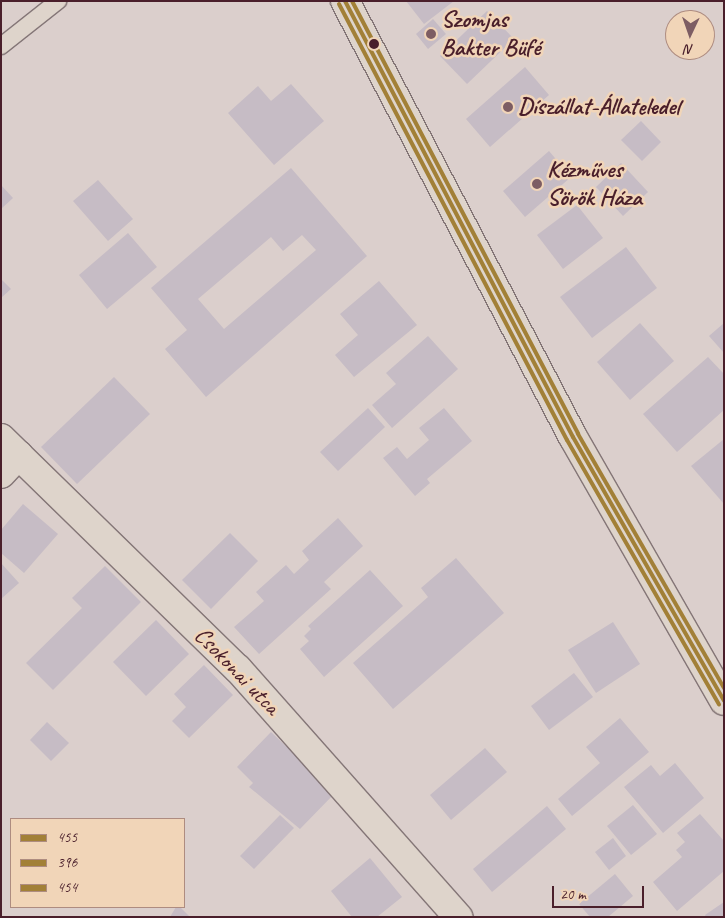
<!DOCTYPE html>
<meta charset="utf-8">
<style>
body{margin:0}
#map{position:relative;width:725px;height:918px;overflow:hidden;background:#dbcfcc;font-family:Caveat,sans-serif}
div>[style]{position:absolute}
.building>*{inset:0;background:#c6bcc5}
.roads{filter:drop-shadow(1px 0 #847677) drop-shadow(-1px 0 #847677) drop-shadow(0 1px #847677) drop-shadow(0 -1px #847677)}
.lane>*{height:16px;margin:-8px;padding:0 8px;transform-origin:8px;border-radius:8px;background:#ded4cb}
.street>*{height:28px;margin:-14px;padding:0 14px;transform-origin:14px;border-radius:14px;background:#ded4cb}
.secondary>*{height:28px;margin:-14px;padding:0 14px;transform-origin:14px;border-radius:14px;background:#ded4cb}
.bus-1>*{height:4px;margin:-2px;padding:0 2px;transform-origin:2px;border-radius:2px;background:#a28037}
.bus-2>*{height:4px;margin:-2px;padding:0 2px;transform-origin:2px;border-radius:2px;background:#a28037}
.bus-3>*{height:4px;margin:-2px;padding:0 2px;transform-origin:2px;border-radius:2px;background:#a28037}
.dots>*{width:14px;height:14px;translate:-50% -50%;box-sizing:border-box;border:2px solid #f1d5b8;border-radius:50%}
span{translate:-50% -50%;white-space:nowrap;text-align:center;line-height:1.15;-webkit-text-stroke:5px #f1d5b8;paint-order:stroke}
.poi-label{font-size:24px;color:#4a1f2b;font-weight:700}
.left{translate:0 -50%;text-align:left}
.street-label{font-size:24px;color:#4a1f2b}
.frame{position:absolute;inset:0;border:2px solid #4a1f2b;pointer-events:none}
.legend{position:absolute;left:10px;top:818px;width:175px;height:90px;box-sizing:border-box;background:#f1d5b8;border:1px solid #ae8c80;margin:0;padding:6px 9px;list-style:none;font-size:15px;color:#4a1f2b}
.legend li{display:flex;align-items:center;gap:10px;height:25px}
.legend b{width:25px;border:1px solid #ae8c80}
.north{position:absolute;left:665px;top:10px;width:50px;height:50px;box-sizing:border-box;background:#f1d5b8;border:1px solid #ae8c80;border-radius:50%;rotate:183deg;font-size:14px;font-weight:700;line-height:20px;text-align:center;color:#4a1f2b}
.north::after{content:'';display:block;margin:auto;width:18px;height:22px;background:#7d5d63;clip-path:polygon(50% 0,100% 100%,50% 72%,0 100%)}
.scale{position:absolute;left:552px;top:886px;width:92px;height:22px;box-sizing:border-box;border:2px solid #4a1f2b;border-top:0;padding-left:6px;font-size:15px;line-height:18px;white-space:nowrap;color:#4a1f2b;-webkit-text-stroke:4px #f1d5b8;paint-order:stroke}
</style>
<div id="map">
<div class="building">
<div style="clip-path:polygon(406px 1px,454px 1px,424px 24px)"></div>
<div style="clip-path:polygon(487px 11px,514px 39px,467px 84px,440px 56px)"></div>
<div style="clip-path:polygon(433px 19px,446px 34px,428px 49px,416px 34px)"></div>
<div style="clip-path:polygon(525px 67px,549px 95px,490px 147px,466px 119px)"></div>
<div style="clip-path:polygon(291px 84px,324px 121px,274px 165px,228px 113px,258px 86px,271px 101px)"></div>
<div style="clip-path:polygon(641px 121px,661px 142px,642px 161px,621px 140px)"></div>
<div style="clip-path:polygon(549px 151px,571px 177px,525px 217px,503px 191px)"></div>
<div style="clip-path:polygon(621px 163px,648px 192px,623px 216px,596px 187px)"></div>
<div style="clip-path:polygon(evenodd,291px 168px,367px 256px,206px 397px,165px 349px,187px 330px,151px 288px,291px 168px,302px 235px,316px 250px,224px 329px,198px 299px,271px 237px,283px 251px,302px 235px)"></div>
<div style="clip-path:polygon(98px 180px,133px 219px,108px 241px,73px 201px)"></div>
<div style="clip-path:polygon(1px 185px,13px 198px,1px 209px)"></div>
<div style="clip-path:polygon(577px 205px,603px 238px,563px 269px,537px 235px)"></div>
<div style="clip-path:polygon(128px 233px,157px 267px,107px 309px,79px 275px)"></div>
<div style="clip-path:polygon(626px 247px,657px 288px,592px 338px,560px 297px)"></div>
<div style="clip-path:polygon(1px 279px,11px 289px,1px 298px)"></div>
<div style="clip-path:polygon(379px 281px,417px 325px,354px 377px,335px 355px,358px 335px,340px 314px)"></div>
<div style="clip-path:polygon(640px 323px,674px 361px,630px 400px,597px 362px)"></div>
<div style="clip-path:polygon(724px 323px,724px 353px,709px 336px)"></div>
<div style="clip-path:polygon(428px 336px,458px 369px,392px 428px,372px 405px,396px 384px,386px 373px)"></div>
<div style="clip-path:polygon(708px 357px,724px 374px,724px 410px,677px 452px,643px 414px)"></div>
<div style="clip-path:polygon(114px 377px,150px 414px,77px 484px,41px 447px)"></div>
<div style="clip-path:polygon(368px 408px,385px 427px,338px 471px,320px 452px)"></div>
<div style="clip-path:polygon(444px 408px,472px 441px,427px 479px,430px 483px,415px 496px,383px 458px,397px 447px,407px 459px,429px 440px,419px 428px)"></div>
<div style="clip-path:polygon(724px 439px,724px 504px,691px 466px)"></div>
<div style="clip-path:polygon(23px 504px,58px 534px,24px 573px,1px 553px,1px 530px)"></div>
<div style="clip-path:polygon(338px 518px,363px 546px,324px 582px,331px 589px,259px 654px,234px 627px,264px 601px,256px 592px,286px 565px,294px 574px,309px 560px,302px 551px)"></div>
<div style="clip-path:polygon(230px 533px,258px 561px,211px 609px,182px 580px)"></div>
<div style="clip-path:polygon(456px 558px,504px 613px,393px 709px,353px 663px,428px 597px,421px 588px)"></div>
<div style="clip-path:polygon(1px 563px,19px 583px,1px 599px)"></div>
<div style="clip-path:polygon(105px 566px,141px 602px,53px 690px,26px 663px,82px 608px,72px 598px)"></div>
<div style="clip-path:polygon(370px 570px,403px 606px,324px 677px,300px 649px,309px 641px,304px 636px,311px 629px,308px 626px)"></div>
<div style="clip-path:polygon(156px 620px,189px 654px,146px 696px,113px 662px)"></div>
<div style="clip-path:polygon(613px 622px,640px 664px,596px 693px,568px 650px)"></div>
<div style="clip-path:polygon(204px 665px,233px 695px,189px 738px,172px 721px,186px 707px,174px 694px)"></div>
<div style="clip-path:polygon(574px 673px,593px 697px,549px 730px,531px 706px)"></div>
<div style="clip-path:polygon(620px 718px,649px 752px,572px 816px,558px 799px,600px 763px,586px 747px)"></div>
<div style="clip-path:polygon(47px 722px,69px 743px,51px 761px,30px 740px)"></div>
<div style="clip-path:polygon(271px 732px,335px 793px,300px 829px,249px 787px,253px 783px,237px 767px)"></div>
<div style="clip-path:polygon(485px 748px,507px 772px,451px 820px,430px 795px)"></div>
<div style="clip-path:polygon(675px 763px,704px 798px,663px 833px,624px 787px,651px 765px,660px 776px)"></div>
<div style="clip-path:polygon(633px 805px,657px 834px,631px 855px,607px 826px)"></div>
<div style="clip-path:polygon(547px 806px,566px 829px,492px 892px,473px 869px)"></div>
<div style="clip-path:polygon(700px 814px,724px 841px,724px 871px,677px 911px,653px 882px,682px 857px,676px 850px,685px 842px,677px 833px)"></div>
<div style="clip-path:polygon(280px 815px,294px 828px,254px 869px,240px 856px)"></div>
<div style="clip-path:polygon(613px 838px,626px 856px,609px 870px,595px 852px)"></div>
<div style="clip-path:polygon(370px 858px,402px 897px,377px 917px,352px 917px,331px 891px)"></div>
<div style="clip-path:polygon(615px 874px,633px 896px,608px 917px,590px 917px,579px 904px)"></div>
<div style="clip-path:polygon(724px 902px,724px 917px,706px 917px,705px 915px)"></div>
<div style="clip-path:polygon(176px 907px,180px 907px,190px 917px,170px 917px)"></div>
</div>
<div class="roads">
<div class="lane">
<div style="left:1px;top:46px;width:73px;rotate:-38.3deg"></div>
</div>
<div class="street">
<div style="left:1px;top:438px;width:331px;rotate:44.3deg"></div>
<div style="left:238px;top:669px;width:332px;rotate:48.4deg"></div>
<div style="left:1px;top:474px;width:26px;rotate:-47deg"></div>
</div>
<div class="secondary">
<div style="left:345px;top:1px;width:492px;rotate:62.4deg"></div>
<div style="left:573px;top:437px;width:304px;rotate:60.2deg"></div>
</div>
</div>
<div class="bus-1">
<div style="left:345px;top:1px;width:492px;rotate:62.4deg"></div>
<div style="left:573px;top:437px;width:304px;rotate:60.2deg"></div>
</div>
<div class="bus-2">
<div style="left:339px;top:4px;width:492px;rotate:62.4deg"></div>
<div style="left:567px;top:440px;width:305px;rotate:60.1deg"></div>
</div>
<div class="bus-3">
<div style="left:352px;top:1px;width:488px;rotate:62.4deg"></div>
<div style="left:578px;top:434px;width:293px;rotate:60.1deg"></div>
</div>
<div class="dots">
<div style="left:431px;top:34px;background:#7d5d63"></div>
<div style="left:374px;top:44px;background:#4a1f2b"></div>
<div style="left:508px;top:107px;background:#7d5d63"></div>
<div style="left:537px;top:184px;background:#7d5d63"></div>
</div>
<div class="poi-label">
<span class="left" style="left:441px;top:34px">Szomjas<br>Bakter Büfé</span>
<span class="left" style="left:518px;top:107px">Díszállat-Állateledel</span>
<span class="left" style="left:547px;top:184px">Kézműves<br>Sörök Háza</span>
</div>
<div class="street-label">
<span style="left:237px;top:671px;rotate:46deg">Csokonai utca</span>
</div>
<div class="frame"></div>
<ul class="legend">
<li><b style="height:6px;background:#a28037"></b>455</li>
<li><b style="height:6px;background:#a28037"></b>396</li>
<li><b style="height:6px;background:#a28037"></b>454</li>
</ul>
<div class="north">N</div>
<div class="scale">20 m</div>
</div>
